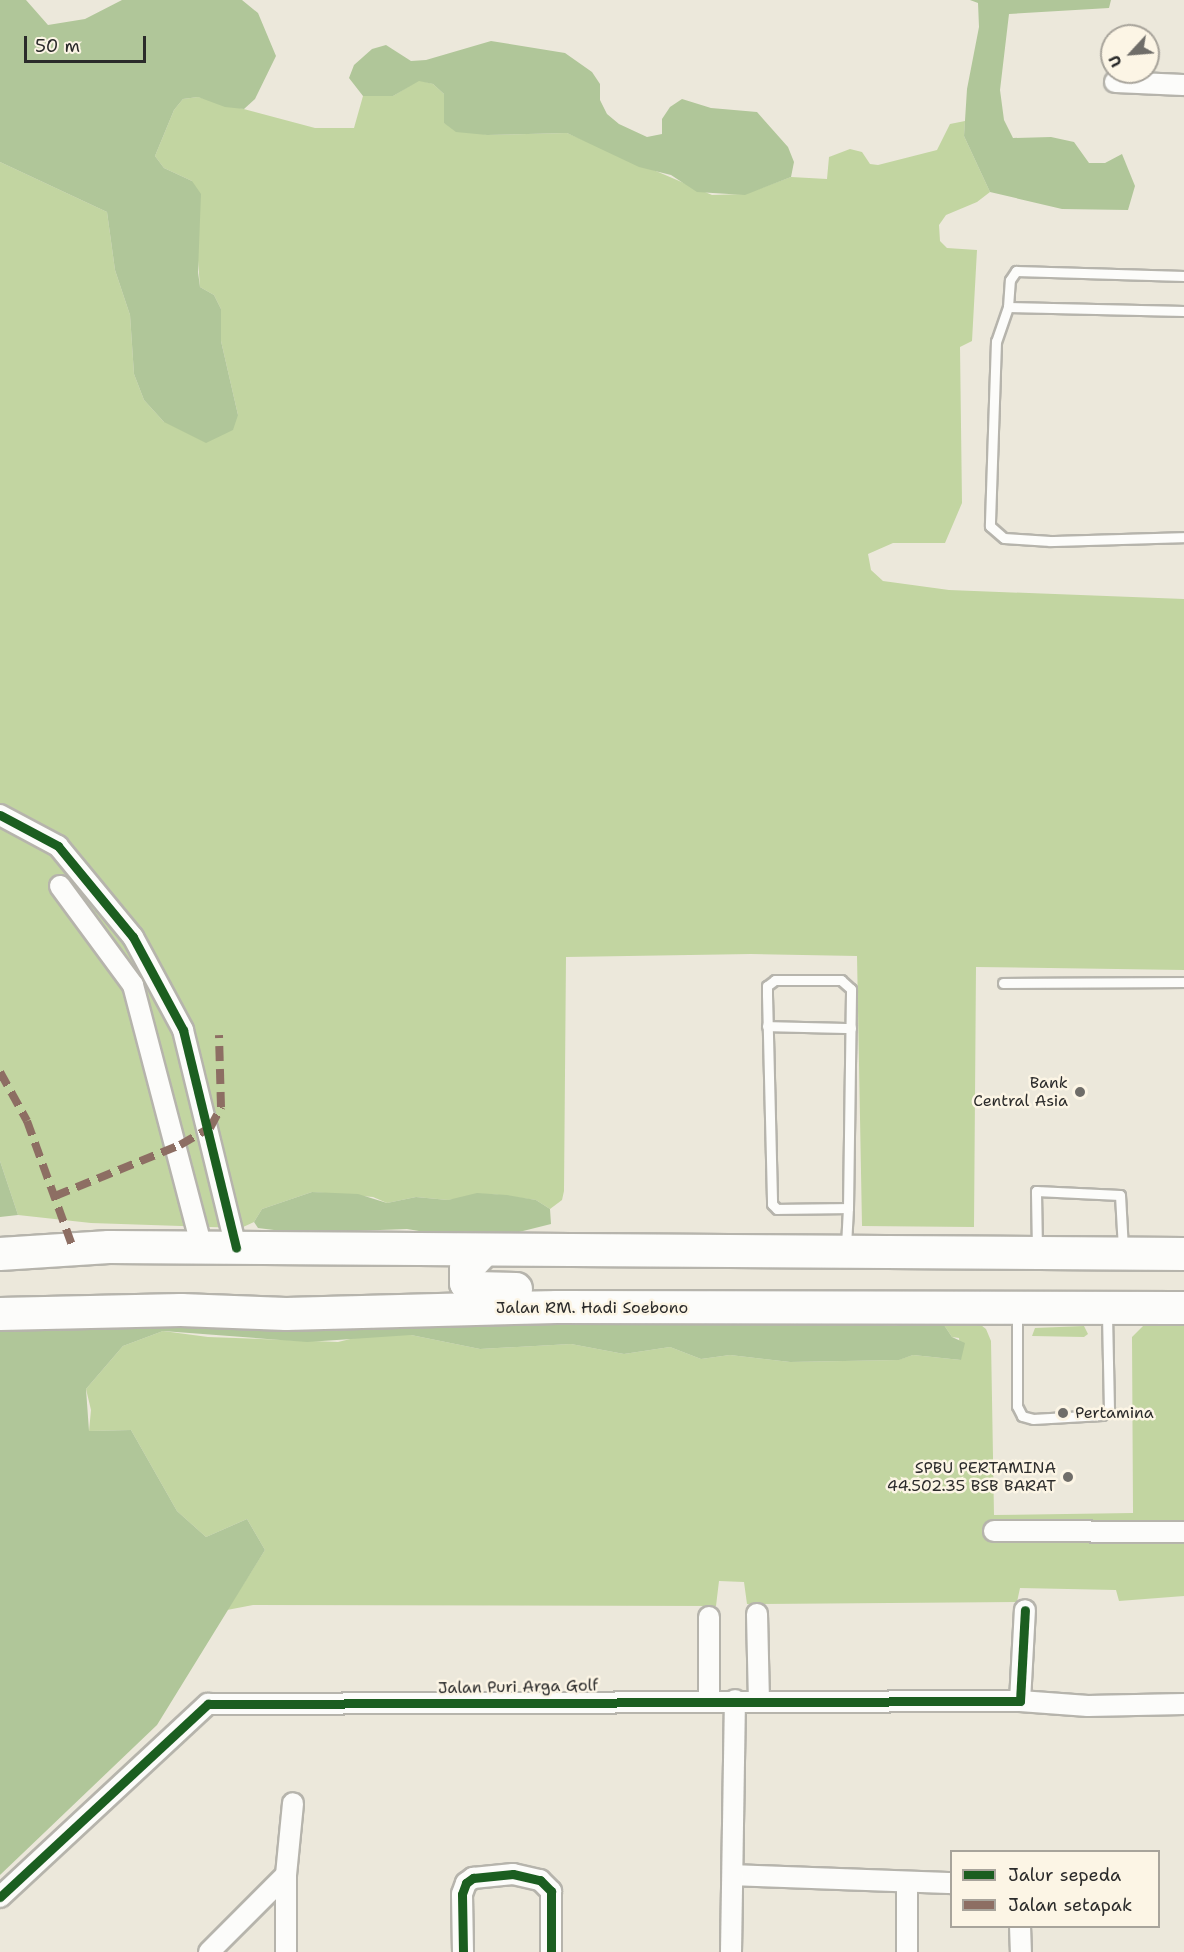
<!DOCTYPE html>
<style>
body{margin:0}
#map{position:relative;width:1184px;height:1952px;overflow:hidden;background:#ece8db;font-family:"Shantell Sans",sans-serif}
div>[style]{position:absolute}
.green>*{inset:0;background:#c2d5a1}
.forest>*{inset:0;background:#b0c699}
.roads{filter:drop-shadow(2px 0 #b6b4ac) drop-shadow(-2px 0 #b6b4ac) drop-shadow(0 2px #b6b4ac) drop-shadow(0 -2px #b6b4ac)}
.lane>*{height:9px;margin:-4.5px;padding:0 4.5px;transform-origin:4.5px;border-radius:4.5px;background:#fcfcfa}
.street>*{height:20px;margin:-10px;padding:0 10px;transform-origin:10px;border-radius:10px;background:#fcfcfa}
.primary>*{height:32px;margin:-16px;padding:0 16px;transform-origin:16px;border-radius:16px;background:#fcfcfa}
.quiet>*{height:8px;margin-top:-4px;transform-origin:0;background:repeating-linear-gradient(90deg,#8d6e63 0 15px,transparent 0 23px)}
.cycleway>*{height:9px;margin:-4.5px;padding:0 4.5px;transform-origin:4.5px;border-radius:4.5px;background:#1b5e20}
.dots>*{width:16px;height:16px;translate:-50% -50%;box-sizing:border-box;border:3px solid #fcf5e5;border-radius:50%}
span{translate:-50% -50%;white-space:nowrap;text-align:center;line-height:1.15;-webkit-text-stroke:5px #fcf5e5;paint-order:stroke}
.poi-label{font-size:16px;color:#2b2b2b}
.right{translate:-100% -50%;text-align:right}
.left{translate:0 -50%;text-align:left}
.street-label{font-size:16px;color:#2b2b2b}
.legend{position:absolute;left:950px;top:1850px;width:210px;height:78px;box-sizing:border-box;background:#fcf5e5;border:2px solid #a8a49b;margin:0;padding:8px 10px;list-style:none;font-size:18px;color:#2b2b2b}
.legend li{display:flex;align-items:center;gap:12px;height:30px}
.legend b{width:30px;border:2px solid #a8a49b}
.north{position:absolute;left:1100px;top:24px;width:60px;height:60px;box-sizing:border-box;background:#fcf5e5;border:2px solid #a8a49b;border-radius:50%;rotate:244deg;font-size:16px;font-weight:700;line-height:24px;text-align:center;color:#2b2b2b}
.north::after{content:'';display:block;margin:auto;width:21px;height:27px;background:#6f6d69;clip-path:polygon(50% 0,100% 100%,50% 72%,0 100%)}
.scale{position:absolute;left:24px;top:36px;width:122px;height:27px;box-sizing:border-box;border:3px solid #2b2b2b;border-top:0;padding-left:8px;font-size:18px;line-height:21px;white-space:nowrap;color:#2b2b2b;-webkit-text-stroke:4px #fcf5e5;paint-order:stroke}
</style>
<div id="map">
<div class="green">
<div style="clip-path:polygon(419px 80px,433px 84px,444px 94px,444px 123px,487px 135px,567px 133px,712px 195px,745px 194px,791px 177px,827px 179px,829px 157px,850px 149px,862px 152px,870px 164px,878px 165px,937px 150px,950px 124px,965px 121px,964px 136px,990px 192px,977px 202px,946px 215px,939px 225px,940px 241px,947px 248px,977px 250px,972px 341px,960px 347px,962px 503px,945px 543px,893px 543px,868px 554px,871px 570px,883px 581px,949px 590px,1184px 599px,1184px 970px,976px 967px,974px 1227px,862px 1226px,857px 956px,751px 954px,566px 957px,564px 1191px,562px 1200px,550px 1209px,536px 1200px,492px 1194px,448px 1200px,416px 1197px,387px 1203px,373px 1197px,312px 1192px,262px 1209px,254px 1222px,241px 1228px,91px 1223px,18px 1215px,0 1161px,0 162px,107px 212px,115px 270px,130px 315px,134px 374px,144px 400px,164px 422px,238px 415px,221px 341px,221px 309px,214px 295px,200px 287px,192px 181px,164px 168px,155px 156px,174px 110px,183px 99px,198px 97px,315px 128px,354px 128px,363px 96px,393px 96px)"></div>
<div style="clip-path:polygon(942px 1322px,977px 1322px,986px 1329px,991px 1341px,994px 1515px,1133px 1513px,1132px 1337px,1144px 1325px,1184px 1326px,1184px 1596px,1119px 1601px,1116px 1590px,1020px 1588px,1017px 1602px,747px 1604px,744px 1582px,719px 1581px,716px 1606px,253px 1605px,227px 1610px,265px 1550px,247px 1519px,206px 1537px,177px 1511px,131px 1430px,89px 1431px,91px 1410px,86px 1389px,123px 1346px,163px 1331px,208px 1337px,338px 1342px,367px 1335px,411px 1335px,480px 1349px,571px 1344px,624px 1354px,670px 1347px,701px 1359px,730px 1355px,790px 1362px,898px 1360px,913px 1355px,961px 1360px,959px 1338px,952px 1337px)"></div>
<div style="clip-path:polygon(1084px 1326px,1088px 1334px,1084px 1337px,1032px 1336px,1035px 1328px)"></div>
</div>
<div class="forest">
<div style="clip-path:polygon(0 0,26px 0,48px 25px,85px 19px,122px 0,242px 0,258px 13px,276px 56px,255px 99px,244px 109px,225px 107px,198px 97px,183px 99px,174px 110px,155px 156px,164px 168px,192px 181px,201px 194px,198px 272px,200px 287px,214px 295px,221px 309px,221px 341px,238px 415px,233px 430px,206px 443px,164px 422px,144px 400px,134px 374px,130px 315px,115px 270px,107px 212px,0 162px)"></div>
<div style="clip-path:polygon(970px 0,1111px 0,1109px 8px,1009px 14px,1000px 90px,1004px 120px,1013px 138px,1051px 137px,1074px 142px,1089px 163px,1105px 163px,1122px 154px,1135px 186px,1128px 210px,1062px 209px,990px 192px,964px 136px,967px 89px,979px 27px,978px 3px)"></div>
<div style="clip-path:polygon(491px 41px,565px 53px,592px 72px,600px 84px,600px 100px,607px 114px,619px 124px,647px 137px,662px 134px,662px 119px,670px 107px,682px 99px,711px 108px,757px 112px,788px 147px,794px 162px,791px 177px,745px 195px,697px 192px,671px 175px,639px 167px,567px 133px,487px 135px,456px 132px,444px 123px,444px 94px,433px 84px,419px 81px,393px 96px,363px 96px,349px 78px,354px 65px,372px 49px,386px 45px,411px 61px,426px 60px)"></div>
<div style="clip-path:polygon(0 1161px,18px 1215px,0 1217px)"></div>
<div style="clip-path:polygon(312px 1192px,358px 1194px,387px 1203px,416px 1197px,448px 1200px,477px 1193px,507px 1195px,536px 1200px,550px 1209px,551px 1224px,511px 1234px,437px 1234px,407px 1229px,298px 1233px,258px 1228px,254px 1222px,262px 1209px)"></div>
<div style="clip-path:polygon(717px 1319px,774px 1325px,807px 1321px,896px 1326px,911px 1322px,942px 1322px,952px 1337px,965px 1343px,961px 1360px,913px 1355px,899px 1360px,790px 1362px,730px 1355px,701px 1359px,670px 1347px,624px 1354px,571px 1344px,480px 1349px,411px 1335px,307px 1342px,163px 1331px,123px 1346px,86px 1389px,89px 1431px,131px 1430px,177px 1511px,206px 1537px,247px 1519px,265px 1550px,157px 1725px,0 1875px,0 1327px)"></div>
</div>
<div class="roads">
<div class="lane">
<div style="left:1008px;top:307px;width:27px;rotate:-86deg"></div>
<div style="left:1010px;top:280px;width:11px;rotate:-56deg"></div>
<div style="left:1016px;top:271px;width:168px;rotate:1.7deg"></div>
<div style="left:1184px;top:311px;width:176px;rotate:-178.7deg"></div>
<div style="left:1008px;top:307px;width:36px;rotate:109deg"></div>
<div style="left:996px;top:341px;width:185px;rotate:91.9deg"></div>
<div style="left:990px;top:526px;width:18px;rotate:41deg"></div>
<div style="left:1004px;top:538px;width:46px;rotate:3.7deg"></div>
<div style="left:1050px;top:541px;width:134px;rotate:-1.7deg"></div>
<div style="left:1003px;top:983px;width:181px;rotate:-0.3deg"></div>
<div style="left:767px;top:1026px;width:84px;rotate:1.4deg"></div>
<div style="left:846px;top:1246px;width:38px;rotate:-87deg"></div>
<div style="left:848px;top:1208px;width:219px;rotate:-89.2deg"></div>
<div style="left:851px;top:989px;width:13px;rotate:-138deg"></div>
<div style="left:841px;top:980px;width:66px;rotate:180deg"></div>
<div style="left:775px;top:980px;width:10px;rotate:143deg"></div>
<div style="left:767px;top:986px;width:9px;rotate:90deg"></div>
<div style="left:767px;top:995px;width:209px;rotate:88.6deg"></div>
<div style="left:772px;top:1204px;width:7px;rotate:45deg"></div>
<div style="left:777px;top:1209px;width:71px;rotate:-0.8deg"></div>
<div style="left:1037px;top:1250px;width:59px;rotate:-91deg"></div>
<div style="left:1036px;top:1191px;width:84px;rotate:2.7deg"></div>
<div style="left:1120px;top:1195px;width:54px;rotate:86.8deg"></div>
<div style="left:1017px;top:1313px;width:93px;rotate:90deg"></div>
<div style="left:1017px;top:1406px;width:11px;rotate:63deg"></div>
<div style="left:1022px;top:1416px;width:11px;rotate:15deg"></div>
<div style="left:1033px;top:1419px;width:69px;rotate:-3.3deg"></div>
<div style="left:1102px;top:1415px;width:9px;rotate:-36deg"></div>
<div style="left:1109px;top:1410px;width:98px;rotate:-91.2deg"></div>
</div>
<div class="street">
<div style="left:1115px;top:82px;width:69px;rotate:2.5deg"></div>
<div style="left:0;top:815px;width:66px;rotate:28.1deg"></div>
<div style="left:58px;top:846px;width:118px;rotate:50.5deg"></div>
<div style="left:133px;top:937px;width:106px;rotate:61.7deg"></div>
<div style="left:183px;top:1030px;width:224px;rotate:76.3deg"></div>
<div style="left:60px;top:886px;width:123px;rotate:53.6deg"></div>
<div style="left:133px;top:985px;width:272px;rotate:75.3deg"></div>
<div style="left:994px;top:1531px;width:190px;rotate:0.3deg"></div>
<div style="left:757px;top:1614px;width:85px;rotate:88.7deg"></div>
<div style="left:709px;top:1699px;width:82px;rotate:-90deg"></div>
<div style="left:1020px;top:1701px;width:68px;rotate:4.2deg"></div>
<div style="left:1088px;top:1706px;width:96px;rotate:-1.2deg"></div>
<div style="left:733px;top:1875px;width:219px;rotate:2.1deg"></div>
<div style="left:907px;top:1882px;width:70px;rotate:90deg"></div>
<div style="left:0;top:1897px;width:284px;rotate:-42.9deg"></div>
<div style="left:208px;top:1704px;width:812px;rotate:-0.21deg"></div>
<div style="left:1020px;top:1701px;width:91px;rotate:-86.9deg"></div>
<div style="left:1020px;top:1926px;width:26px;rotate:88deg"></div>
<div style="left:209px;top:1952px;width:109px;rotate:-45deg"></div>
<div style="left:286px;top:1952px;width:77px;rotate:-90deg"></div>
<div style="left:286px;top:1875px;width:72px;rotate:-84.4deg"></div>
<div style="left:463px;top:1952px;width:58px;rotate:-91deg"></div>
<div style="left:462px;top:1894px;width:12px;rotate:-70deg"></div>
<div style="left:466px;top:1883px;width:9px;rotate:-36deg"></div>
<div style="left:473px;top:1878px;width:40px;rotate:-5.7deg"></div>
<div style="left:513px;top:1874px;width:28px;rotate:13deg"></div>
<div style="left:540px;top:1880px;width:16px;rotate:45deg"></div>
<div style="left:551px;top:1891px;width:61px;rotate:90deg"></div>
<div style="left:731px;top:1952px;width:252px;rotate:-89.1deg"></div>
</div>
<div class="primary">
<div style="left:483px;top:1251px;width:25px;rotate:133deg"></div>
<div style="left:466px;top:1269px;width:14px;rotate:90deg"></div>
<div style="left:466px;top:1283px;width:10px;rotate:29deg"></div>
<div style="left:475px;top:1288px;width:41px;rotate:1.4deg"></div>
<div style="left:0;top:1254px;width:109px;rotate:-3.7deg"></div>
<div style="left:109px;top:1247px;width:1075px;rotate:0.37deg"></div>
<div style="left:0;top:1314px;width:181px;rotate:-1.3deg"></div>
<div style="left:181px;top:1310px;width:105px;rotate:2.2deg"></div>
<div style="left:286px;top:1314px;width:271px;rotate:-1.5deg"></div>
<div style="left:557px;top:1307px;width:627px;rotate:0.09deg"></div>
</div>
</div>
<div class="quiet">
<div style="left:0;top:1072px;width:56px;rotate:61.1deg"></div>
<div style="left:27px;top:1121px;width:135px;rotate:70.1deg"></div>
<div style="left:55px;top:1196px;width:135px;rotate:-22.2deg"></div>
<div style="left:180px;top:1145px;width:34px;rotate:-30deg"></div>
<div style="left:210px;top:1128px;width:24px;rotate:-62deg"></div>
<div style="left:221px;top:1107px;width:72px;rotate:-91.6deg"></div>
</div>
<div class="cycleway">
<div style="left:0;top:815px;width:66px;rotate:28.1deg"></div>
<div style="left:58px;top:846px;width:118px;rotate:50.5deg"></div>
<div style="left:133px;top:937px;width:106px;rotate:61.7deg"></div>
<div style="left:183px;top:1030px;width:224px;rotate:76.3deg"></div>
<div style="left:0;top:1897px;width:284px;rotate:-42.9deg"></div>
<div style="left:208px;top:1704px;width:812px;rotate:-0.21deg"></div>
<div style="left:1020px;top:1701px;width:91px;rotate:-86.9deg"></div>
<div style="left:463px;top:1952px;width:58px;rotate:-91deg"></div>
<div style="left:462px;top:1894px;width:12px;rotate:-70deg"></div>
<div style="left:466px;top:1883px;width:9px;rotate:-36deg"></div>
<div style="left:473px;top:1878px;width:40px;rotate:-5.7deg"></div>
<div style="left:513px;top:1874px;width:28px;rotate:13deg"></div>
<div style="left:540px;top:1880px;width:16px;rotate:45deg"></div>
<div style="left:551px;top:1891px;width:61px;rotate:90deg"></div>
</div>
<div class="dots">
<div style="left:1080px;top:1092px;background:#6f6d69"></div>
<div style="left:1063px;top:1413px;background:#6f6d69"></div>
<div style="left:1068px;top:1477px;background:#6f6d69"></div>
</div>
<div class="poi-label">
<span class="right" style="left:1068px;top:1092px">Bank<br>Central Asia</span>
<span class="left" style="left:1075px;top:1413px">Pertamina</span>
<span class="right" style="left:1056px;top:1477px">SPBU PERTAMINA<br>44.502.35 BSB BARAT</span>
</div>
<div class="street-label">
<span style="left:592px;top:1308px">Jalan RM. Hadi Soebono</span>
<span style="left:518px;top:1687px;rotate:-1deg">Jalan Puri Arga Golf</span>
</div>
<ul class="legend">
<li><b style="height:8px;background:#1b5e20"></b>Jalur sepeda</li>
<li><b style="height:8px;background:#8d6e63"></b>Jalan setapak</li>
</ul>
<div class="north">U</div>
<div class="scale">50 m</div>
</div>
